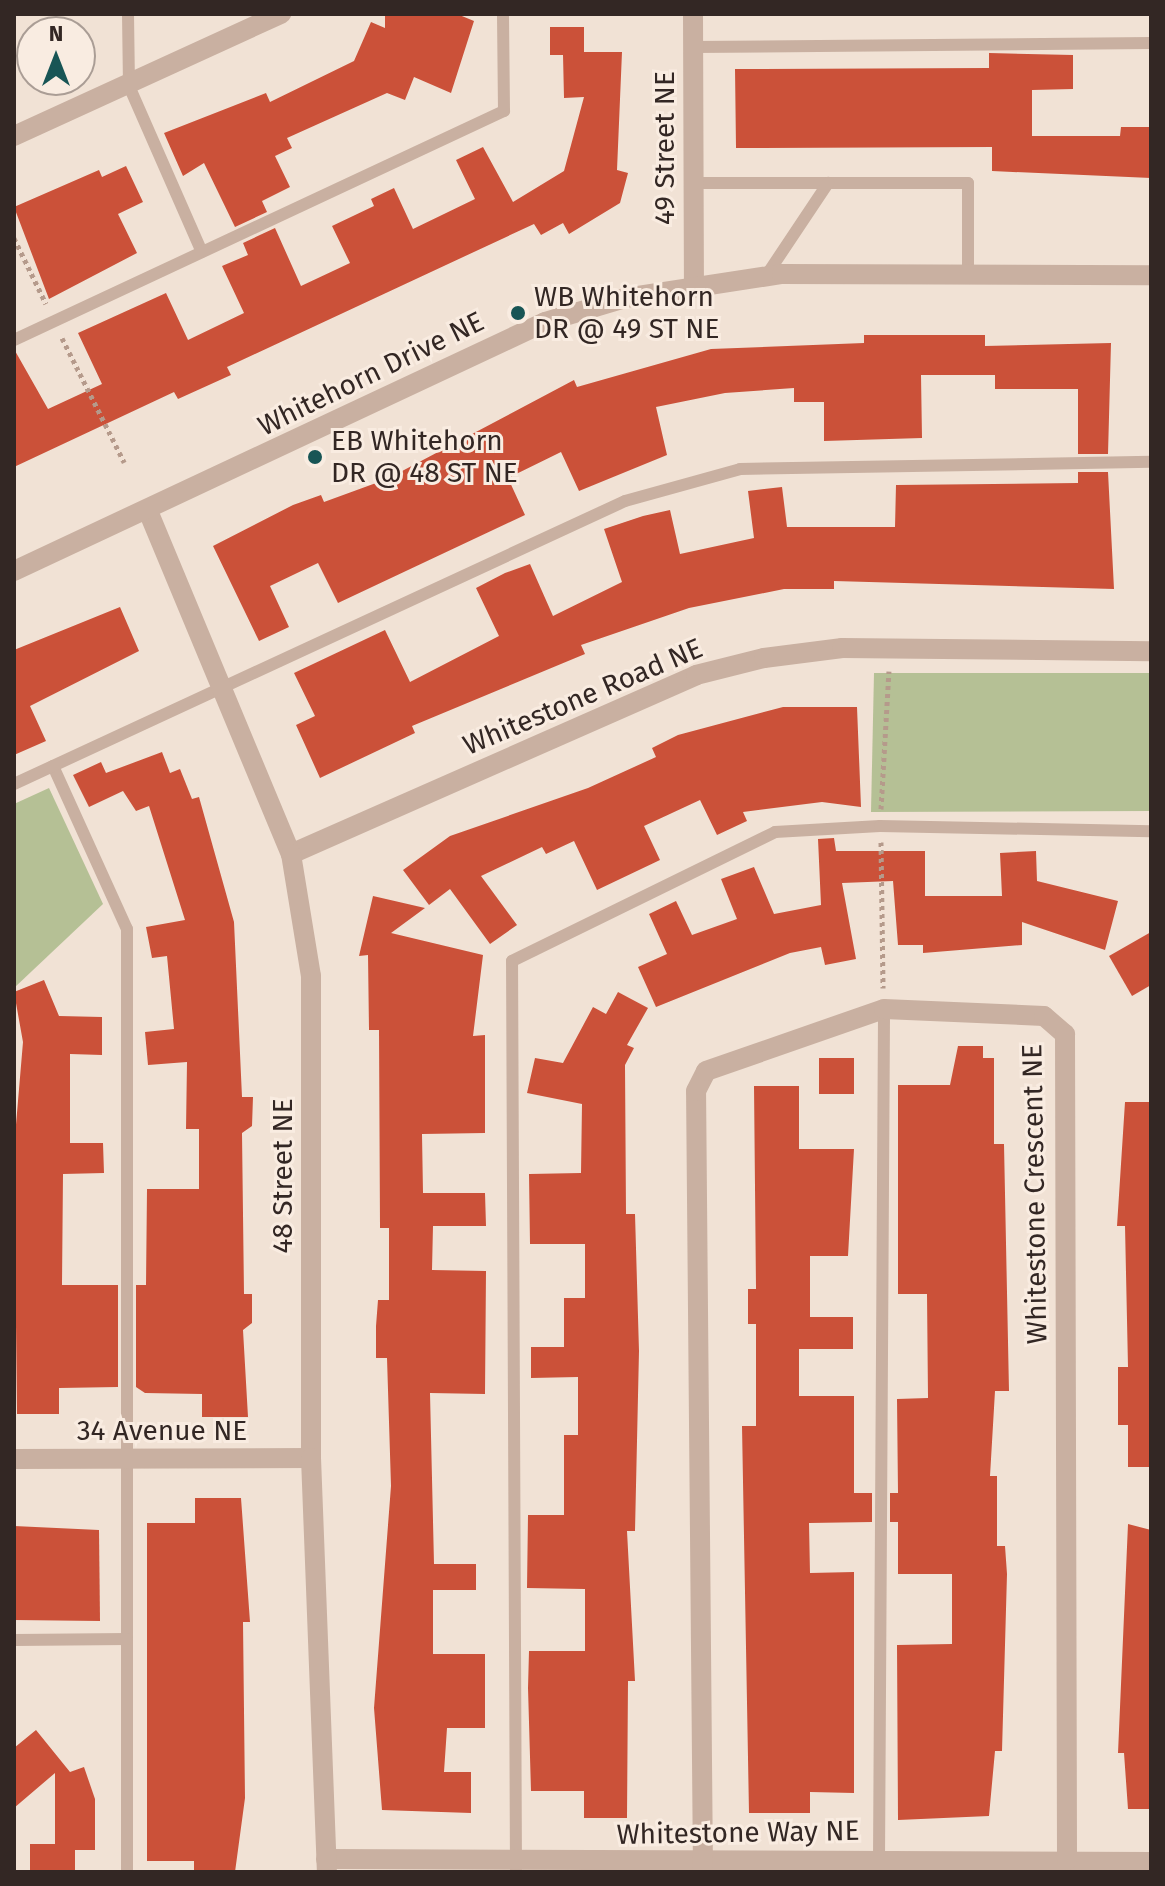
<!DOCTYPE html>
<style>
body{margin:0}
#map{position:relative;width:1165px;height:1886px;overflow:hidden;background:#f1e2d5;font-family:"Fira Sans",sans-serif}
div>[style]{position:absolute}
.green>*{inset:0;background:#b5c095}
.building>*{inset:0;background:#cb5139}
.path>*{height:5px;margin-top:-2.5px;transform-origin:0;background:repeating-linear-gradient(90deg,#b59a8b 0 4px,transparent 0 8px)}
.service>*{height:12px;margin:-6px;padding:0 6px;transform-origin:6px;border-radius:6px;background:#c9b0a1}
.minor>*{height:20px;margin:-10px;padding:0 10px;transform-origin:10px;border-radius:10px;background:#c9b0a1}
.tertiary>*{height:20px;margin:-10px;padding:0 10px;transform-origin:10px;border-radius:10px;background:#c9b0a1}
.dots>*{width:22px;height:22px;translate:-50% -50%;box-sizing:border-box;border:4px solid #f9ece1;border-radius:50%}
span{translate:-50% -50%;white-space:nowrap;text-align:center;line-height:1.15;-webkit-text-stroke:6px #f9ece1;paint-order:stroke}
.street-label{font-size:28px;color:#332724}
.poi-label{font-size:28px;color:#332724}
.left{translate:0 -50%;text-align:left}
.frame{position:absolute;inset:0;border:16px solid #332724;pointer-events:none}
.north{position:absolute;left:16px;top:16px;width:80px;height:80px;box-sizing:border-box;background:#f9ece1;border:2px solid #aa9d95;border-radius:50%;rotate:0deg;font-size:22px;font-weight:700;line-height:32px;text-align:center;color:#332724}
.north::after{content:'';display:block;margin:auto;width:28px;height:36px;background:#185555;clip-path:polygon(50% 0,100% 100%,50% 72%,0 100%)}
</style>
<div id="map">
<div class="green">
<div style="clip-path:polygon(874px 673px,1151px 673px,1151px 811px,871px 812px)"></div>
<div style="clip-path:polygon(49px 788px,103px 904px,14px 988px,14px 804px)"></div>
</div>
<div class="building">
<div style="clip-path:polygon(385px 14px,457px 14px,474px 21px,451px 93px,414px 77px,405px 100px,387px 93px,287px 138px,292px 148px,275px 156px,290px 187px,262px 201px,267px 212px,235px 227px,204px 163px,183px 176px,164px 133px,266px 93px,270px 102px,354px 61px,371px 22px,385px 28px)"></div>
<div style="clip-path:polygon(550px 27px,584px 27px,584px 52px,622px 52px,617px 170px,628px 173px,620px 203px,569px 234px,563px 223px,541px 235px,534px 224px,227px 367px,231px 375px,178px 399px,174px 392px,14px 467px,14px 349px,48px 409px,102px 384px,78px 333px,166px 293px,188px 340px,244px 313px,222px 266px,248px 255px,243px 243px,275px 228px,301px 286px,350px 263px,332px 226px,374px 206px,371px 199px,394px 188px,413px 229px,475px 199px,456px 160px,483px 147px,513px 202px,564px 171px,584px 97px,564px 98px,563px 55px,550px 55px)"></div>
<div style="clip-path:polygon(989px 53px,1073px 55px,1073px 89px,1032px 90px,1032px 136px,1120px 136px,1121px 127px,1151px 127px,1151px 178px,992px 171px,992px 147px,736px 148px,735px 69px,989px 68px)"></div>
<div style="clip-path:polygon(126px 166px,143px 202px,118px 214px,137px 253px,49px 299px,14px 207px,99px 170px,102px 177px)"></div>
<div style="clip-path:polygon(864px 335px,985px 335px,985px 346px,1111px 343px,1108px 454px,1078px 454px,1078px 389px,995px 389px,995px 375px,921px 375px,922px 438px,824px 441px,824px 402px,794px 402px,794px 388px,725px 393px,656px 407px,667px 455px,579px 491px,561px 452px,508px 478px,525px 515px,338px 603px,318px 563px,270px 586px,289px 627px,259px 641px,213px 546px,293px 505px,321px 495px,324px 502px,387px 479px,574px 380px,577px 387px,711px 349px,864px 343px)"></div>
<div style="clip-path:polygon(1078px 472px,1108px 472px,1114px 589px,834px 581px,834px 589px,784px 589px,689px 608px,581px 645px,585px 654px,412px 726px,415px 733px,320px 778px,296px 725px,315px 716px,294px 673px,385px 630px,410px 682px,499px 636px,476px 588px,505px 573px,530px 564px,553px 616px,622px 582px,604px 529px,643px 516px,670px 510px,680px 554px,754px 538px,748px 491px,782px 487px,787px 527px,895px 527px,896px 485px,1078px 483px)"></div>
<div style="clip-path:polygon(120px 607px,139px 651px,30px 706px,46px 741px,14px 755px,14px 650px)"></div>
<div style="clip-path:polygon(783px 707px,857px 707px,861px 807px,822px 802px,743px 812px,747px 821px,717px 835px,700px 800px,644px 826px,660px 860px,597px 890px,574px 841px,546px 854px,542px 847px,481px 876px,517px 925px,490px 944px,450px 889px,429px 905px,403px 870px,450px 836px,588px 788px,656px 757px,652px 748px,678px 735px)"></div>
<div style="clip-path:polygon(162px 752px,170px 773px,180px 769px,192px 799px,199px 797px,234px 922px,242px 1097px,253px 1097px,252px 1126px,242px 1133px,244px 1294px,252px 1294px,252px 1323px,243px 1330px,248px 1417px,202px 1417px,202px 1394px,145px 1393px,136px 1387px,136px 1285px,146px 1285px,147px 1189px,199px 1189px,199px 1129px,186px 1129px,187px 1062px,148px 1065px,145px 1032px,174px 1029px,167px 956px,152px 958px,146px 927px,185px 920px,149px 806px,136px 811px,123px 791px,89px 807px,73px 775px,101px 762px,106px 773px)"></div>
<div style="clip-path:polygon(834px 838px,836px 851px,925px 851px,925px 896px,1002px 896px,1000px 853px,1036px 851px,1037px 881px,1118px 901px,1105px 950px,1022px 922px,1022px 945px,923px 953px,923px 945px,898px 945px,893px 881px,842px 883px,856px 959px,825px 965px,821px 947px,790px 953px,656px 1007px,638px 967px,667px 954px,649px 914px,676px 901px,692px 935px,737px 919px,721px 879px,754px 867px,774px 914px,821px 905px,818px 839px)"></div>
<div style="clip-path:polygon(373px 896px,425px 908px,391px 933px,483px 955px,473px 1036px,485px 1035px,485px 1133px,422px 1134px,423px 1193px,485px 1193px,486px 1226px,433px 1226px,432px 1270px,486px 1271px,485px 1394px,430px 1393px,434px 1564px,476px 1564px,476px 1590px,433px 1590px,433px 1654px,485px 1654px,485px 1728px,447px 1728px,444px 1772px,471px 1772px,471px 1813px,382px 1810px,374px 1708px,391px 1486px,387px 1358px,376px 1358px,376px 1326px,378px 1300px,389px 1300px,389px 1228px,380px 1228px,379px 1030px,369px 1030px,368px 955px,359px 956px)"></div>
<div style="clip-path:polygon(1151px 932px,1151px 985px,1132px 996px,1109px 956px)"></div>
<div style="clip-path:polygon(44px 980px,59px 1016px,102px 1017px,102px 1055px,70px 1054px,70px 1143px,103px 1143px,104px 1173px,63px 1174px,62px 1285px,118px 1285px,118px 1387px,59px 1388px,59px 1414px,17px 1414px,14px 1148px,23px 1042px,14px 992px)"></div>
<div style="clip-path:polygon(618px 992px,648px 1008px,627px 1045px,634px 1048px,625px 1065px,626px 1214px,635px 1214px,639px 1351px,635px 1531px,627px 1531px,635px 1681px,628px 1681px,627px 1818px,584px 1818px,584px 1791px,531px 1791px,528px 1688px,529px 1651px,585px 1651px,585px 1589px,527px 1588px,528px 1515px,564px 1515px,564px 1435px,578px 1435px,578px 1377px,531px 1378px,531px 1347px,564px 1347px,564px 1298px,585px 1298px,585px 1244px,530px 1244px,529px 1174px,581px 1173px,582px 1104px,527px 1093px,535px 1058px,563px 1063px,593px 1007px,606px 1014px)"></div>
<div style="clip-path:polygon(958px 1046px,983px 1046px,983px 1058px,994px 1058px,994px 1144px,1004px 1144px,1009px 1391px,995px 1391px,990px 1476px,997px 1476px,997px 1546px,1005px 1546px,1007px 1574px,1002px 1751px,995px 1751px,989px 1816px,898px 1820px,897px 1645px,952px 1644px,952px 1574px,898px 1574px,898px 1522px,890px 1522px,890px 1493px,898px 1493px,897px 1399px,928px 1398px,927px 1294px,898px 1294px,898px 1085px,950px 1085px)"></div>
<div style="clip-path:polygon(819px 1058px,854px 1058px,854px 1094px,819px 1094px)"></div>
<div style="clip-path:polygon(754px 1086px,799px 1086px,799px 1149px,854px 1149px,848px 1256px,810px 1256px,810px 1317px,853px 1317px,853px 1349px,799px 1349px,799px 1396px,854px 1396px,854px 1493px,872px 1493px,872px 1522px,809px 1523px,810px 1573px,854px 1572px,854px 1793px,810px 1792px,810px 1813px,749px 1813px,742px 1426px,756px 1426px,756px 1324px,748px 1324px,748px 1289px,756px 1289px)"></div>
<div style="clip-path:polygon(1125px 1102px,1151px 1102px,1151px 1467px,1128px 1467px,1128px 1425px,1118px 1425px,1118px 1367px,1128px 1367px,1125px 1226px,1117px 1226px)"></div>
<div style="clip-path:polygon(195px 1498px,241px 1498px,250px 1622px,243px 1622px,245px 1798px,235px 1872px,194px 1872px,194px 1861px,147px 1861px,147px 1523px,195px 1523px)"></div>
<div style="clip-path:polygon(1128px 1524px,1151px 1530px,1151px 1809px,1128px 1809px,1124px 1753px,1118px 1753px)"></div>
<div style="clip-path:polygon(14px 1526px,99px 1530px,100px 1621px,14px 1620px)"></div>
<div style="clip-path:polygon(36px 1730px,70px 1772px,84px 1767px,95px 1799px,95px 1850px,75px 1850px,75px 1872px,30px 1872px,30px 1844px,55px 1844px,55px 1773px,14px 1808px,14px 1748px)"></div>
</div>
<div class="path">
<div style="left:14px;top:238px;width:73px;rotate:64.1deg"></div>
<div style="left:62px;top:338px;width:139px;rotate:63.4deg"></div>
<div style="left:881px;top:809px;width:138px;rotate:-86.7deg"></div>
<div style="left:881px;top:842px;width:146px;rotate:89.2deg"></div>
</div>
<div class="service">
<div style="left:128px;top:14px;width:72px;rotate:89.2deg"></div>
<div style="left:129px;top:86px;width:181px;rotate:66.3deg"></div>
<div style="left:693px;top:47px;width:458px;rotate:-0.5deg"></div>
<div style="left:694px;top:183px;width:274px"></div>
<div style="left:968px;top:183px;width:92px;rotate:90deg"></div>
<div style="left:766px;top:276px;width:112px;rotate:-56.3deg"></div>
<div style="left:14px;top:340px;width:541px;rotate:-25.05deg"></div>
<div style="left:504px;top:111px;width:97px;rotate:-90.6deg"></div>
<div style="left:53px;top:766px;width:179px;rotate:65.6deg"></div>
<div style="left:127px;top:929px;width:943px;rotate:90deg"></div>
<div style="left:14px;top:784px;width:673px;rotate:-24.85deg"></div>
<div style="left:625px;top:501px;width:119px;rotate:-15.5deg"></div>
<div style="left:740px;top:469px;width:411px;rotate:-1deg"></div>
<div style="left:14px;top:1640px;width:113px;rotate:-0.5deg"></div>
<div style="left:879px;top:1859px;width:850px;rotate:-89.66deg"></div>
<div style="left:516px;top:1872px;width:911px;rotate:-90.25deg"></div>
<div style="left:512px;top:961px;width:293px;rotate:-26.1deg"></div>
<div style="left:775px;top:832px;width:105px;rotate:-3.3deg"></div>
<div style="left:880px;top:826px;width:271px;rotate:1.1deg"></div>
</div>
<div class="minor">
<div style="left:693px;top:14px;width:268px;rotate:89.8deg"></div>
<div style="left:14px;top:136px;width:294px;rotate:-24.6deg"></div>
<div style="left:291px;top:854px;width:443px;rotate:-23.8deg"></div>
<div style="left:696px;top:675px;width:70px;rotate:-14deg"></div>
<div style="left:764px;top:658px;width:79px;rotate:-7.3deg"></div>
<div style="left:842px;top:648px;width:309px;rotate:0.6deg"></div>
<div style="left:14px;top:1459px;width:297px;rotate:-0.2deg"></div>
<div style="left:326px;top:1859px;width:825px;rotate:0.21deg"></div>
<div style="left:703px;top:1872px;width:781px;rotate:-90.51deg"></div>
<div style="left:696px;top:1091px;width:22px;rotate:-63deg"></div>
<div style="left:706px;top:1071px;width:188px;rotate:-19.2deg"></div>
<div style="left:884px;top:1009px;width:160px;rotate:2.5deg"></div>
<div style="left:1044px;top:1016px;width:28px;rotate:41deg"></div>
<div style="left:1065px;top:1034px;width:826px;rotate:89.86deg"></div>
</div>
<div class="tertiary">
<div style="left:148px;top:511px;width:372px;rotate:67.4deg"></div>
<div style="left:291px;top:854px;width:124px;rotate:80.7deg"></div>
<div style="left:311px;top:976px;width:482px;rotate:90deg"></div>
<div style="left:311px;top:1458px;width:414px;rotate:87.8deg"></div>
<div style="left:14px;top:571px;width:586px;rotate:-25.12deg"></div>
<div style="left:545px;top:322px;width:84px;rotate:-16.7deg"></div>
<div style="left:625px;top:298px;width:159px;rotate:-8.7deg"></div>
<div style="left:782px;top:274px;width:369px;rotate:0.2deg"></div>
</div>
<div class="dots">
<div style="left:518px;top:313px;background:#185555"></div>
<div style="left:315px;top:457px;background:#185555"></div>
</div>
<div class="street-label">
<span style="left:665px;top:148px;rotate:-90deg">49 Street NE</span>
<span style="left:371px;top:374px;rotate:-26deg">Whitehorn Drive NE</span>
<span style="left:583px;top:697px;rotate:-23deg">Whitestone Road NE</span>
<span style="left:283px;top:1176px;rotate:-90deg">48 Street NE</span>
<span style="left:1035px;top:1194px;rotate:-91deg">Whitestone Crescent NE</span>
<span style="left:162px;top:1431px">34 Avenue NE</span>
<span style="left:738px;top:1833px;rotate:-1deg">Whitestone Way NE</span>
</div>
<div class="poi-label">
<span class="left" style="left:534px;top:313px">WB Whitehorn<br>DR @ 49 ST NE</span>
<span class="left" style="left:331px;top:457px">EB Whitehorn<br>DR @ 48 ST NE</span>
</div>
<div class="frame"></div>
<div class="north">N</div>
</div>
